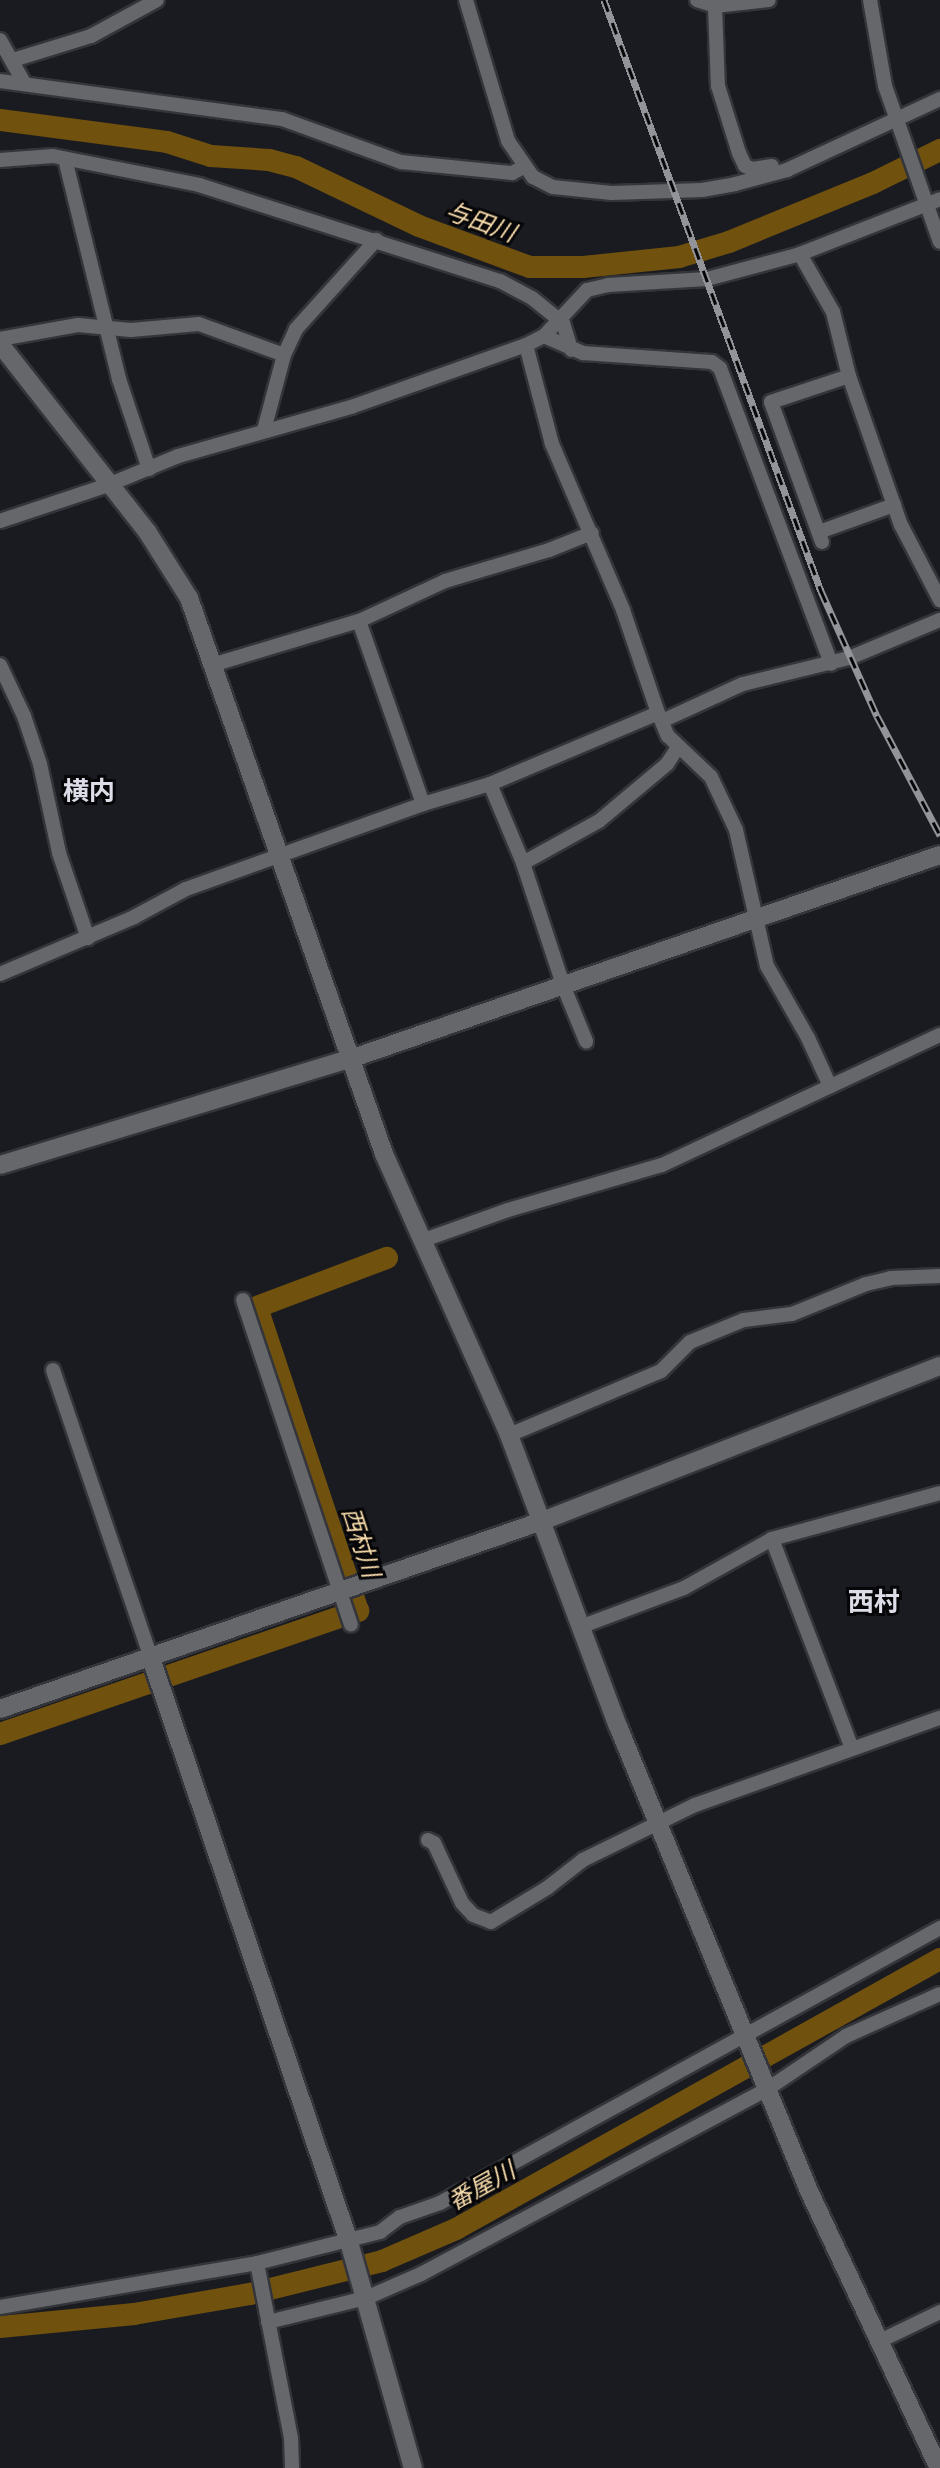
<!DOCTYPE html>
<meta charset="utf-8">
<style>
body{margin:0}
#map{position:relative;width:940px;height:2468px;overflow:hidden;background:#1a1b21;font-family:Barlow,"Noto Sans JP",sans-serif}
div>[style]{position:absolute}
.river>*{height:22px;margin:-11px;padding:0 11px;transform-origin:11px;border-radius:11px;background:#70510e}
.roads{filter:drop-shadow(2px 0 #34353b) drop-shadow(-2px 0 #34353b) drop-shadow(0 2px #34353b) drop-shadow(0 -2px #34353b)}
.minor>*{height:14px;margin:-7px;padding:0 7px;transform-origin:7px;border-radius:7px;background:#66676a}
.tertiary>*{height:18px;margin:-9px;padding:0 9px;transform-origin:9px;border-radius:9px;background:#66676a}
.rail>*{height:7px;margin-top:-3.5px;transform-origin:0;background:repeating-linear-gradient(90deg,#060608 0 12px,#939499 0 24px);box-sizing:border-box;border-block:2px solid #939499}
span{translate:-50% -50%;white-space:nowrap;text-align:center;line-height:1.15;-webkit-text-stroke:6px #060608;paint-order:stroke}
.water-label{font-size:24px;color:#fcdfae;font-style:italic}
.quarter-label{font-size:26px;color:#dcdde6;font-weight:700}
</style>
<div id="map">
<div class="river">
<div style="left:0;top:120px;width:168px;rotate:7.5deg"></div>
<div style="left:167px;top:142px;width:46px;rotate:17.7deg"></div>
<div style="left:211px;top:156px;width:58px;rotate:3.9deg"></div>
<div style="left:269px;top:160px;width:28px;rotate:15deg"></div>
<div style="left:296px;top:167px;width:136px;rotate:25.6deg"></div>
<div style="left:419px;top:226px;width:118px;rotate:20.3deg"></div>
<div style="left:530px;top:267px;width:53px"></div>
<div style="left:583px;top:267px;width:97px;rotate:-5.9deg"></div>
<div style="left:679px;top:257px;width:52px;rotate:-16.7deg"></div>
<div style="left:729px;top:242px;width:156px;rotate:-22.3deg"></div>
<div style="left:873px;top:183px;width:75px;rotate:-26.2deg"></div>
<div style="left:0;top:1734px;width:379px;rotate:-19deg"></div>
<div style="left:358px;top:1611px;width:320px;rotate:-108.4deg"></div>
<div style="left:257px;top:1307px;width:139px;rotate:-20.7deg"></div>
<div style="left:0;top:2327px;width:135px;rotate:-5.5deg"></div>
<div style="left:134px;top:2314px;width:118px;rotate:-9.8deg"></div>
<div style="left:250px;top:2294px;width:136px;rotate:-14deg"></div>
<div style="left:382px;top:2261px;width:81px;rotate:-23.4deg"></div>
<div style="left:456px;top:2229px;width:554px;rotate:-29.16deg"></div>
</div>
<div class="roads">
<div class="minor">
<div style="left:466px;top:0;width:147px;rotate:73.4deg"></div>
<div style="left:508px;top:141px;width:44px;rotate:55.2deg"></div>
<div style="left:533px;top:177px;width:22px;rotate:27deg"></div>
<div style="left:553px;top:187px;width:59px;rotate:5.8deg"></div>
<div style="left:612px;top:193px;width:90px;rotate:-1.9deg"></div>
<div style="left:702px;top:190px;width:34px;rotate:-10deg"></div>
<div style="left:735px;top:184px;width:54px;rotate:-15.1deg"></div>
<div style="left:787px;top:170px;width:169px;rotate:-24.9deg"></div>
<div style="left:697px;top:0;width:19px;rotate:18deg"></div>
<div style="left:715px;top:6px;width:54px;rotate:-6.3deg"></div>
<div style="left:870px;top:0;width:87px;rotate:80.1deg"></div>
<div style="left:885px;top:86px;width:165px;rotate:70.6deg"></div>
<div style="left:715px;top:6px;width:80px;rotate:87.9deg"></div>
<div style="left:718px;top:86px;width:70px;rotate:72.6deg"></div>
<div style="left:739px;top:153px;width:14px;rotate:65deg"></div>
<div style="left:745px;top:166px;width:9px;rotate:21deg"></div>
<div style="left:753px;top:169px;width:19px;rotate:-9deg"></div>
<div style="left:0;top:40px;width:47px;rotate:60.7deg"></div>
<div style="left:13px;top:60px;width:82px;rotate:-17.1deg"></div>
<div style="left:91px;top:36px;width:75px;rotate:-28.6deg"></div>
<div style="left:0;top:81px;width:285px;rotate:7.7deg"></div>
<div style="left:282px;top:119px;width:127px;rotate:19.9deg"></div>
<div style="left:401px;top:162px;width:112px;rotate:5.7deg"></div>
<div style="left:512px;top:173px;width:13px;rotate:-27deg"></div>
<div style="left:65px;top:159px;width:227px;rotate:76.2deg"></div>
<div style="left:119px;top:379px;width:95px;rotate:71.6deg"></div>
<div style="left:0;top:160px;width:53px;rotate:-4.3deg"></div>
<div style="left:53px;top:156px;width:149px;rotate:11.2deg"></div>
<div style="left:199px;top:185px;width:316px;rotate:17.7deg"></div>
<div style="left:500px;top:281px;width:36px;rotate:28deg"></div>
<div style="left:532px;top:298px;width:40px;rotate:39deg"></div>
<div style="left:563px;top:323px;width:28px;rotate:73deg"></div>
<div style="left:800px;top:254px;width:67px;rotate:60.4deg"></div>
<div style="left:833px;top:312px;width:66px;rotate:76deg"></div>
<div style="left:849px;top:376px;width:158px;rotate:70.8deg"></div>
<div style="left:901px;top:525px;width:85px;rotate:62.5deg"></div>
<div style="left:544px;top:336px;width:43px;rotate:23.6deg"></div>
<div style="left:583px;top:353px;width:129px;rotate:4deg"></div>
<div style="left:712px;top:362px;width:10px;rotate:37deg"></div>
<div style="left:720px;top:368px;width:316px;rotate:69.4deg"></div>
<div style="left:0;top:339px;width:79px;rotate:-10.2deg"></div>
<div style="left:78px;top:325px;width:53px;rotate:5.4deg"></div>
<div style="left:131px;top:330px;width:68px;rotate:-5deg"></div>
<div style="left:199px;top:324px;width:90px;rotate:20deg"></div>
<div style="left:526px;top:345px;width:102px;rotate:75.3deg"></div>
<div style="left:552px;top:444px;width:181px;rotate:66.8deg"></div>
<div style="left:623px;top:610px;width:109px;rotate:71.2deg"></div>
<div style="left:658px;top:713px;width:25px;rotate:67deg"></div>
<div style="left:668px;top:736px;width:59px;rotate:43.6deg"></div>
<div style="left:711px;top:777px;width:59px;rotate:64.7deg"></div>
<div style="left:736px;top:830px;width:139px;rotate:77.2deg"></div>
<div style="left:767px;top:966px;width:83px;rotate:60.3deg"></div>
<div style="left:808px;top:1038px;width:53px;rotate:65.4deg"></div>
<div style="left:264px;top:430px;width:78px;rotate:-75.1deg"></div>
<div style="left:284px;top:355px;width:29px;rotate:-65deg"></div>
<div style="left:296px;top:329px;width:120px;rotate:-48deg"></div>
<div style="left:0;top:521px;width:114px;rotate:-18.4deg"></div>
<div style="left:108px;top:485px;width:76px;rotate:-22.5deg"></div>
<div style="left:178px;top:456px;width:180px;rotate:-15.8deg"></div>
<div style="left:351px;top:407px;width:186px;rotate:-19.5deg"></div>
<div style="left:526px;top:345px;width:20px;rotate:-27deg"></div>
<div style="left:544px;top:336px;width:63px;rotate:-46.9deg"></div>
<div style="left:587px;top:290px;width:22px;rotate:-13deg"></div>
<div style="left:608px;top:285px;width:99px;rotate:-3.5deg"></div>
<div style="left:707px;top:279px;width:96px;rotate:-15deg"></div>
<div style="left:800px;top:254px;width:150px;rotate:-21.4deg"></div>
<div style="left:819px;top:532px;width:80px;rotate:-19.8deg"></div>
<div style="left:822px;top:542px;width:149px;rotate:-110deg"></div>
<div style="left:771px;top:402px;width:82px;rotate:-18.4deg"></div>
<div style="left:359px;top:621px;width:194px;rotate:70.7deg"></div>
<div style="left:0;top:665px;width:56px;rotate:64.8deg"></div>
<div style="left:24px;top:716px;width:51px;rotate:71.6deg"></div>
<div style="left:40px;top:764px;width:91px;rotate:77.9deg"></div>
<div style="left:59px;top:853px;width:90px;rotate:71.2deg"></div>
<div style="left:212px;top:665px;width:153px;rotate:-16.7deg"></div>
<div style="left:359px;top:621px;width:95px;rotate:-24.9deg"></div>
<div style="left:445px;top:581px;width:109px;rotate:-16.6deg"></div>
<div style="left:549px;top:550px;width:46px;rotate:-21.6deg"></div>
<div style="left:662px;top:721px;width:89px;rotate:-24.6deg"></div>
<div style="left:743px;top:684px;width:109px;rotate:-13.8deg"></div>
<div style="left:849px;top:658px;width:99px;rotate:-22.7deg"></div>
<div style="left:490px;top:784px;width:86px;rotate:67.3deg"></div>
<div style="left:523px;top:863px;width:128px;rotate:71.8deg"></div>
<div style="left:563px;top:985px;width:61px;rotate:67.7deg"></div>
<div style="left:523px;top:863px;width:87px;rotate:-28.9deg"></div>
<div style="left:599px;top:821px;width:89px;rotate:-40deg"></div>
<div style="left:667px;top:764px;width:20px;rotate:-57deg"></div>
<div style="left:0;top:974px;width:146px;rotate:-23deg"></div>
<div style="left:134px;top:917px;width:59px;rotate:-28.3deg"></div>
<div style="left:186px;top:889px;width:252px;rotate:-19.7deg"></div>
<div style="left:423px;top:804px;width:70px;rotate:-16.6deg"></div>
<div style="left:490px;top:784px;width:182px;rotate:-22.9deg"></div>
<div style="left:421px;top:1241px;width:92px;rotate:-19.6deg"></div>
<div style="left:508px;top:1210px;width:160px;rotate:-16.3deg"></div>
<div style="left:662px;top:1165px;width:307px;rotate:-25.1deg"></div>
<div style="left:243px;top:1300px;width:342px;rotate:71.6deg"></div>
<div style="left:53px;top:1370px;width:304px;rotate:71.2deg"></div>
<div style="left:509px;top:1435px;width:165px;rotate:-22.8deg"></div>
<div style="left:661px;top:1371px;width:41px;rotate:-45deg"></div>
<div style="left:690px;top:1342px;width:58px;rotate:-22.2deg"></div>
<div style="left:744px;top:1320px;width:48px;rotate:-7.1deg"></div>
<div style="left:792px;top:1314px;width:80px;rotate:-22.1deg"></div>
<div style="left:866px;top:1284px;width:26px;rotate:-13deg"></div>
<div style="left:891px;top:1278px;width:49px;rotate:-2.3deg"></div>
<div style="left:772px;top:1539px;width:224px;rotate:69.1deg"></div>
<div style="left:580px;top:1627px;width:111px;rotate:-20.6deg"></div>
<div style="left:684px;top:1588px;width:101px;rotate:-29.1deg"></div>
<div style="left:772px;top:1539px;width:174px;rotate:-15.3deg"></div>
<div style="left:428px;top:1840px;width:7px;rotate:27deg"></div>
<div style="left:434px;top:1843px;width:66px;rotate:65deg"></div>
<div style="left:462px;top:1903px;width:16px;rotate:47deg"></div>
<div style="left:473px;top:1915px;width:19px;rotate:21deg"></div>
<div style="left:491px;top:1922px;width:66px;rotate:-31.3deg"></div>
<div style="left:547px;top:1888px;width:46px;rotate:-37.9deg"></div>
<div style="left:583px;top:1860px;width:125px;rotate:-26.2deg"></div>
<div style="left:695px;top:1805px;width:260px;rotate:-19.6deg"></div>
<div style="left:257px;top:2263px;width:178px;rotate:79deg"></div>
<div style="left:291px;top:2438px;width:30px;rotate:88deg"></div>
<div style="left:0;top:2307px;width:261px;rotate:-9.7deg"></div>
<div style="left:257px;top:2263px;width:127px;rotate:-14.1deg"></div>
<div style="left:380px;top:2232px;width:25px;rotate:-37deg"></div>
<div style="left:400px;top:2217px;width:42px;rotate:-19.3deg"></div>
<div style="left:440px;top:2203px;width:571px;rotate:-28.81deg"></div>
<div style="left:268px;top:2322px;width:101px;rotate:-13.8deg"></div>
<div style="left:366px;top:2298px;width:60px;rotate:-23.6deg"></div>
<div style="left:421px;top:2274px;width:395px;rotate:-28.1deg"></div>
<div style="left:769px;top:2088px;width:93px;rotate:-34deg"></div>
<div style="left:846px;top:2036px;width:103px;rotate:-24.1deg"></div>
<div style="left:880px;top:2341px;width:67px;rotate:-25.8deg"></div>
</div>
<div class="tertiary">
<div style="left:0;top:344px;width:240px;rotate:51.9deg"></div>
<div style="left:148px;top:533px;width:77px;rotate:57.8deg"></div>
<div style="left:189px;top:598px;width:589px;rotate:70.67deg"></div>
<div style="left:384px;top:1154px;width:308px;rotate:66deg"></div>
<div style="left:509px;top:1435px;width:311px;rotate:69.5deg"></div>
<div style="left:618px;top:1726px;width:503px;rotate:67.67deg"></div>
<div style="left:809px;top:2191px;width:306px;rotate:64.9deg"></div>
<div style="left:0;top:1165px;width:369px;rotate:-16.9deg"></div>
<div style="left:353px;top:1058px;width:621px;rotate:-19.08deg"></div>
<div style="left:151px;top:1658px;width:617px;rotate:71.27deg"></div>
<div style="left:349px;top:2242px;width:235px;rotate:74.2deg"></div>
<div style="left:0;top:1709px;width:574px;rotate:-19.13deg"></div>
<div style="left:542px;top:1521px;width:427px;rotate:-21.3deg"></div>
</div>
</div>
<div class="rail">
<div style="left:604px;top:0;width:630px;rotate:69.84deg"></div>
<div style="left:821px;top:591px;width:137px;rotate:65.9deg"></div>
<div style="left:877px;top:716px;width:135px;rotate:62.1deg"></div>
</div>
<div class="water-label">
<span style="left:481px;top:221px;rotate:20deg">与田川</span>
<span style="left:362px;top:1542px;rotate:72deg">西村川</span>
<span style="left:481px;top:2185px;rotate:-29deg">番屋川</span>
</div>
<div class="quarter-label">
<span style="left:89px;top:790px">横内</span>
<span style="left:874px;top:1601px">西村</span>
</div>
</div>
